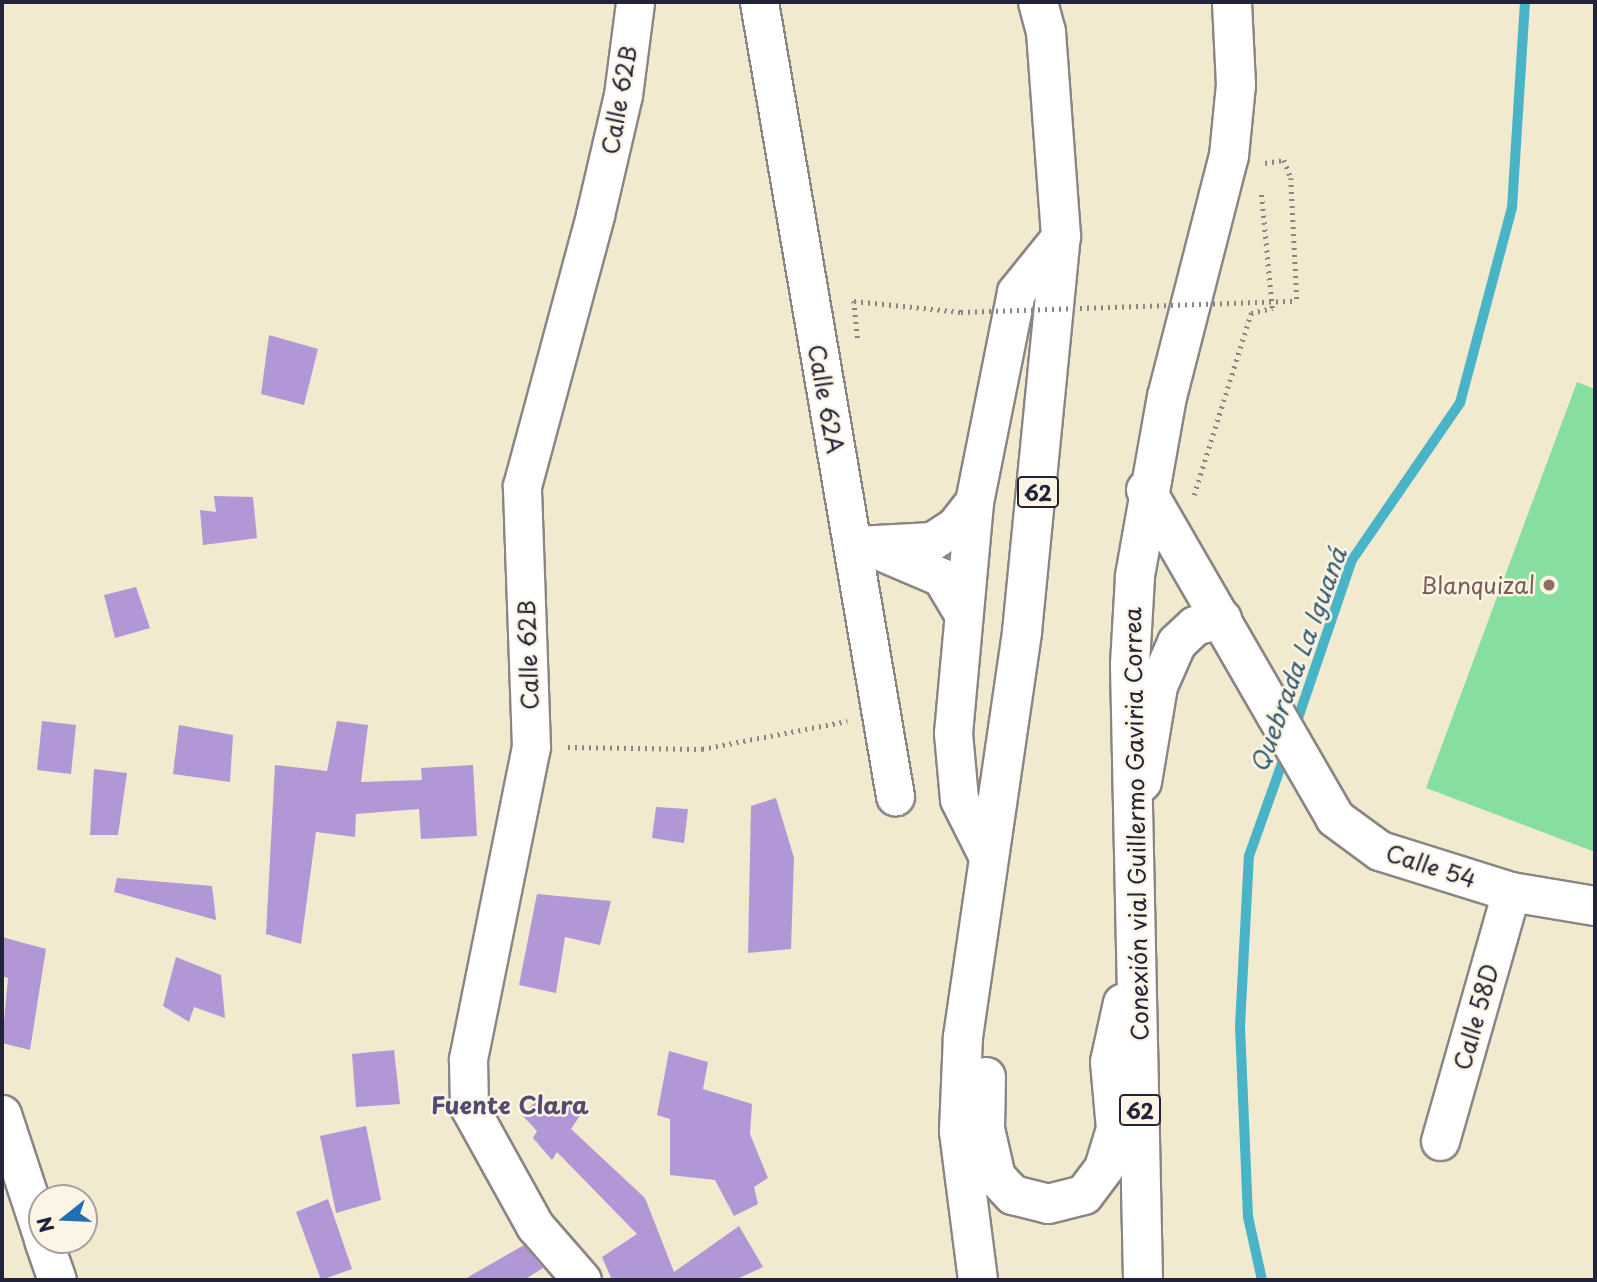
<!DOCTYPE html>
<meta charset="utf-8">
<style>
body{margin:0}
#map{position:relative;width:1597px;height:1282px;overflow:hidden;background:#f1eacf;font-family:"Playpen Sans",sans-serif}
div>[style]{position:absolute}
.green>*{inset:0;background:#86dea1}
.stream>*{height:10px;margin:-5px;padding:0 5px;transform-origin:5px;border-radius:5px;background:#49b3c7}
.building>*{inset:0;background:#b297d7}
.path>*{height:4.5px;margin-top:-2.25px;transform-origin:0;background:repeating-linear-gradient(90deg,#8a8685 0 2px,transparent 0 7px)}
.roads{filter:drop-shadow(2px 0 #8a8685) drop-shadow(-2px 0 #8a8685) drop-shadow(0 2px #8a8685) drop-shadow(0 -2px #8a8685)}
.street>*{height:37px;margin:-18.5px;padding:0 18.5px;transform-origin:18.5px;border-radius:18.5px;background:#fff}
.secondary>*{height:38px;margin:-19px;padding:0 19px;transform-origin:19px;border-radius:19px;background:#fff}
.highway>*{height:38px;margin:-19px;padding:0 19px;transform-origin:19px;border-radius:19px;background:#fff}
.path-bridge>*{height:4.5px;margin-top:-2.25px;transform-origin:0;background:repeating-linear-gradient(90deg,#8a8685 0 2px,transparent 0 7px)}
.dots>*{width:19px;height:19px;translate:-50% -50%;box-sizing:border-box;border:4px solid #fcf5e5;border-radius:50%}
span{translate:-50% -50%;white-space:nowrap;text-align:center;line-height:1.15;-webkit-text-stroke:5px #fcf5e5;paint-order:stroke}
.shield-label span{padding:2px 5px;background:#fcf5e5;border:2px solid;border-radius:5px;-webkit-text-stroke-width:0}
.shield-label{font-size:21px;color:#22223b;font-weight:700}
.street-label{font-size:23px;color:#22223b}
.education-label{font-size:23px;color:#785e54}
.right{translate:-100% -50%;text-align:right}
.water-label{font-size:24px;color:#325c73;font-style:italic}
.neighbourhood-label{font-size:24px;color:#544b72;font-weight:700}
.frame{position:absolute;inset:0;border:4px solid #22223b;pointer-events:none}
.north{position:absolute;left:28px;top:1184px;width:70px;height:70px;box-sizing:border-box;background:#fcf5e5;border:2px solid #a5a1a1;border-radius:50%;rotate:252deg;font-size:19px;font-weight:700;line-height:28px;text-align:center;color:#22223b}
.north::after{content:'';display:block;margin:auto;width:24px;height:32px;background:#1f6fb2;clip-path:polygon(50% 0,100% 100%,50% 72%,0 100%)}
</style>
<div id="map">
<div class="green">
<div style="clip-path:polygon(1577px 382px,1595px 389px,1595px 852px,1426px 788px)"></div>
</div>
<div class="stream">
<div style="left:1295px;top:727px;width:176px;rotate:-71.2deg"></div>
<div style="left:1352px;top:560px;width:191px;rotate:-55.5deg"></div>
<div style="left:1460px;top:403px;width:202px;rotate:-75.1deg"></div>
<div style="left:1512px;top:208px;width:206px;rotate:-86.4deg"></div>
<div style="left:1262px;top:1280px;width:65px;rotate:-102.5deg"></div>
<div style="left:1248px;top:1217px;width:191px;rotate:-92.4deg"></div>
<div style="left:1240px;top:1026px;width:170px;rotate:-87deg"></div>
<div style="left:1249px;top:856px;width:110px;rotate:-70.4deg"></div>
</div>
<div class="building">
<div style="clip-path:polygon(269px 335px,318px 349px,304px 405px,261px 394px)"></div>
<div style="clip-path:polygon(214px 496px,253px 497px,257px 538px,203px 545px,200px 510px,216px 512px)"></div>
<div style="clip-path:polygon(136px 587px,150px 628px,115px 638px,104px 595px)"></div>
<div style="clip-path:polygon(42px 721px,76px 725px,71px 774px,37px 770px)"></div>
<div style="clip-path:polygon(337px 721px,368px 725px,361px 782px,422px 780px,421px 768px,473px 765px,477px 836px,421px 839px,419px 809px,356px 814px,355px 837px,316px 832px,301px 944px,266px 934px,275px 765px,327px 771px)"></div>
<div style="clip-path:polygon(179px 725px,233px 735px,230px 782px,173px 774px)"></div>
<div style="clip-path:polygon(94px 769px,127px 773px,118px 835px,90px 835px)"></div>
<div style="clip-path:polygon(776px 798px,794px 858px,791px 949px,748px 953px,751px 806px)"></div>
<div style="clip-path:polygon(656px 807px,688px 809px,684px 843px,652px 838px)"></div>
<div style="clip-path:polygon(117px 878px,212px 886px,216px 920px,114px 892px)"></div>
<div style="clip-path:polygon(537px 894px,611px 901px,600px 945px,565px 937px,556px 993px,519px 985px)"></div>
<div style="clip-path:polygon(2px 937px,46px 949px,30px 1050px,2px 1043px,8px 978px,2px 976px)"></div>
<div style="clip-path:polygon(176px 957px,221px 975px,225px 1018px,194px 1007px,189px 1022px,163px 1006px)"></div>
<div style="clip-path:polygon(394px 1050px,400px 1104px,356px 1107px,352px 1054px)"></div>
<div style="clip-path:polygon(669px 1051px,708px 1062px,703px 1089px,752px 1104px,750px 1134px,768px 1178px,754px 1187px,758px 1204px,734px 1216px,715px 1180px,670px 1175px,670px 1119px,657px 1115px)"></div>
<div style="clip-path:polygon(539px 1098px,550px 1108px,555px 1098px,581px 1114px,571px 1129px,645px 1198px,674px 1272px,739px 1226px,763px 1267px,735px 1280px,612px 1280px,602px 1257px,637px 1234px,557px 1152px,552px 1160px,533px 1138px,537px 1131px,522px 1115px)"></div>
<div style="clip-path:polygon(366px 1126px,381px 1200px,336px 1213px,320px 1136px)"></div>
<div style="clip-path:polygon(328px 1199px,352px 1269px,321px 1280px,296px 1212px)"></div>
<div style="clip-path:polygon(524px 1245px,543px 1268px,524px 1280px,463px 1280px)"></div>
</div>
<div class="path">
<div style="left:1265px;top:163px;width:19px;rotate:-9deg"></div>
<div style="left:1284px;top:160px;width:19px;rotate:69deg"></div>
<div style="left:1291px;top:178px;width:123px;rotate:87.2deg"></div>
<div style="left:854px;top:301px;width:41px;rotate:84.4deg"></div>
<div style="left:1194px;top:495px;width:191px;rotate:-72.6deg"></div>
<div style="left:1251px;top:313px;width:22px;rotate:-13deg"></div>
<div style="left:1272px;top:308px;width:118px;rotate:-95.4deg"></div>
<div style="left:568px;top:747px;width:134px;rotate:0.9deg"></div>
<div style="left:702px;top:749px;width:148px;rotate:-10.9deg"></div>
</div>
<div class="roads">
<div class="street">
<div style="left:759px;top:2px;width:806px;rotate:80.28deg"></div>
<div style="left:857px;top:545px;width:75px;rotate:-3.1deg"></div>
<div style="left:932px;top:541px;width:27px;rotate:-33deg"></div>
<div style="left:955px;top:526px;width:31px;rotate:-52deg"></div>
<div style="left:875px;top:549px;width:72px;rotate:23deg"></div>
<div style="left:941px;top:577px;width:41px;rotate:59deg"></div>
<div style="left:986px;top:853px;width:60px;rotate:-116.6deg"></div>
<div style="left:959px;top:799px;width:66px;rotate:-95.2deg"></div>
<div style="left:953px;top:733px;width:232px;rotate:-84.8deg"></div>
<div style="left:974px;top:502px;width:214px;rotate:-78.7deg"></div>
<div style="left:1016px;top:292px;width:72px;rotate:-51.2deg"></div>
<div style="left:2px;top:1114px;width:128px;rotate:71.8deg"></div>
<div style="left:1440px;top:1141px;width:259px;rotate:-74.1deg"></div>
<div style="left:43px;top:1240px;width:42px;rotate:70.7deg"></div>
<div style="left:582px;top:1280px;width:72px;rotate:-131deg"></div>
<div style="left:535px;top:1226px;width:136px;rotate:-119deg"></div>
<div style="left:469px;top:1107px;width:48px;rotate:-91.2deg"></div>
<div style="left:468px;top:1059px;width:318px;rotate:-78.6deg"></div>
<div style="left:531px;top:747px;width:261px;rotate:-92deg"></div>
<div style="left:522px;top:486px;width:281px;rotate:-74.9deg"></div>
<div style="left:595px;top:215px;width:123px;rotate:-76.9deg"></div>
<div style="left:623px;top:95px;width:94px;rotate:-82.6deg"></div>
</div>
<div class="secondary">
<div style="left:1146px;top:490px;width:379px;rotate:60deg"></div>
<div style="left:1335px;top:818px;width:56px;rotate:36.3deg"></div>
<div style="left:1380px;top:851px;width:137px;rotate:17.4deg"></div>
<div style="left:1511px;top:892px;width:85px;rotate:9.5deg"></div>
<div style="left:1142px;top:782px;width:97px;rotate:-80.5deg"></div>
<div style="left:1158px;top:686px;width:47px;rotate:-66.2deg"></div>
<div style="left:1177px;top:643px;width:25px;rotate:-43deg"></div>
<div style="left:1195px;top:626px;width:28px;rotate:-15deg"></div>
</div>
<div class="highway">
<div style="left:986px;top:1077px;width:52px;rotate:91.1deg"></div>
<div style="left:985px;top:1129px;width:49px;rotate:77.1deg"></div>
<div style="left:996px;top:1177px;width:25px;rotate:47deg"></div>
<div style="left:1013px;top:1195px;width:36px;rotate:14deg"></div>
<div style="left:1048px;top:1204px;width:37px;rotate:-14deg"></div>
<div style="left:1084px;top:1195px;width:34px;rotate:-53deg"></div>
<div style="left:1104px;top:1168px;width:41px;rotate:-72.9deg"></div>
<div style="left:1116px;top:1129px;width:67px;rotate:-95.1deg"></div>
<div style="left:1110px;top:1062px;width:60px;rotate:-77.6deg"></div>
<div style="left:978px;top:1280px;width:150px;rotate:-97.3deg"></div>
<div style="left:959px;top:1131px;width:94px;rotate:-87.6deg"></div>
<div style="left:963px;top:1037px;width:409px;rotate:-81.7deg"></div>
<div style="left:1022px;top:632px;width:398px;rotate:-84.4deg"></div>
<div style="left:1061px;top:236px;width:205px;rotate:-94.2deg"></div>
<div style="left:1046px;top:32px;width:31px;rotate:-105deg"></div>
<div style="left:1143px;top:1280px;width:616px;rotate:-91.21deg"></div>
<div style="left:1130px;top:664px;width:88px;rotate:-86.7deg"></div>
<div style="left:1135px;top:576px;width:182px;rotate:-79.9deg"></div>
<div style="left:1167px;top:397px;width:249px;rotate:-75.6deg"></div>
<div style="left:1229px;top:156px;width:71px;rotate:-84.4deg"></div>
<div style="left:1236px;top:85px;width:83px;rotate:-92.8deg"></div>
</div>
</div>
<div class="path-bridge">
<div style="left:854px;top:301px;width:108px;rotate:5.9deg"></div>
<div style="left:961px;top:312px;width:336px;rotate:-1.9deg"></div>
</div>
<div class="dots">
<div style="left:1549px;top:585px;background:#8d6e63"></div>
</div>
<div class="shield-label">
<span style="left:1038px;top:492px">62</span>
<span style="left:1140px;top:1110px">62</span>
</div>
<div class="street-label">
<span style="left:619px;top:100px;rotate:-80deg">Calle 62B</span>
<span style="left:826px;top:399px;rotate:80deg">Calle 62A</span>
<span style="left:528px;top:655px;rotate:-92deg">Calle 62B</span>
<span style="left:1136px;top:824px;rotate:-91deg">Conexión vial Guillermo Gaviria Correa</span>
<span style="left:1431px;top:866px;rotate:18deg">Calle 54</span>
<span style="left:1476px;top:1017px;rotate:-74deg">Calle 58D</span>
</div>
<div class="education-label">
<span class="right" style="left:1535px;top:585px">Blanquizal</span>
</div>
<div class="water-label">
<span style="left:1298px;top:660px;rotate:-70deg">Quebrada La Iguaná</span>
</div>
<div class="neighbourhood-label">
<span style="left:510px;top:1105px">Fuente Clara</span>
</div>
<div class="frame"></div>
<div class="north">N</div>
</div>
